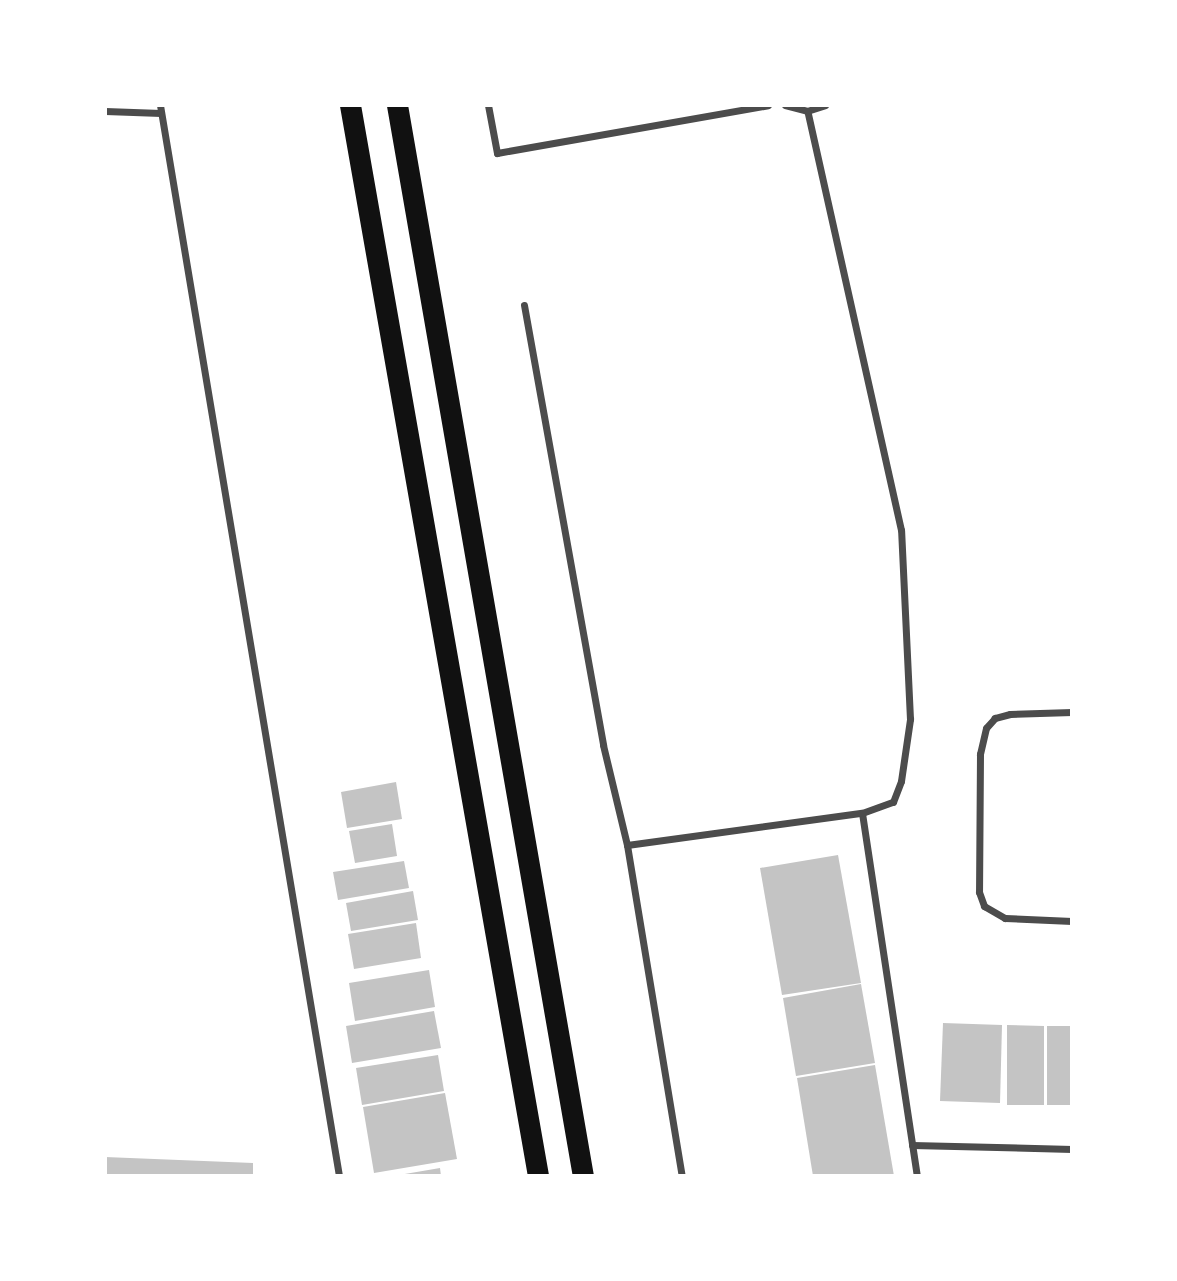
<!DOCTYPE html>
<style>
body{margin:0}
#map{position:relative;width:1177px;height:1281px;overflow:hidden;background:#fff;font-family:"Fira Sans",sans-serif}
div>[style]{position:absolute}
.building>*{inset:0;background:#c4c4c4}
.minor>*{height:7px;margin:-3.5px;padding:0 3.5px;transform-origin:3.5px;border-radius:3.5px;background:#4c4c4c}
.motorway>*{height:21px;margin:-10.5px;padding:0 10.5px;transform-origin:10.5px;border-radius:10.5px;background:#111}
span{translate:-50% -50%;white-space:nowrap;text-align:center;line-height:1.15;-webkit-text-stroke:7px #fff;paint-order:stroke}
.frame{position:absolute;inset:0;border:107px solid #fff;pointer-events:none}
</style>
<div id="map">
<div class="building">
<div style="clip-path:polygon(396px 782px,402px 819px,347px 828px,341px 792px)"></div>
<div style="clip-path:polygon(392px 824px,397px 856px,355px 863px,349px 831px)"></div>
<div style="clip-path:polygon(838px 855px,861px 983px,782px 995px,760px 868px)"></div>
<div style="clip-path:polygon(404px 861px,409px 888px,338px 900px,333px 872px)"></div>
<div style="clip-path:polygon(413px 891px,418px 920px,351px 931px,346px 903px)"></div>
<div style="clip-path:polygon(416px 923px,421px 958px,354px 969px,348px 934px)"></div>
<div style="clip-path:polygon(429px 970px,435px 1007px,355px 1021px,349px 983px)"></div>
<div style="clip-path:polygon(861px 984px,875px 1063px,796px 1076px,783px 998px)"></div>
<div style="clip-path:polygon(434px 1011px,441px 1048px,352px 1063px,346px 1026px)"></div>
<div style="clip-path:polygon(943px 1023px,1002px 1025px,1000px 1103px,940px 1101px)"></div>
<div style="clip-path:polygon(1007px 1025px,1044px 1026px,1044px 1105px,1007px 1105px)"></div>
<div style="clip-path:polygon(1047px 1026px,1072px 1026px,1072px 1105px,1047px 1105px)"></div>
<div style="clip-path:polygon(438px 1055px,444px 1091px,362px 1105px,356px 1068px)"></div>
<div style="clip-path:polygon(875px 1065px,894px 1176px,813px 1176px,797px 1078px)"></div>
<div style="clip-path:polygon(445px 1093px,457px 1159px,374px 1173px,363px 1107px)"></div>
<div style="clip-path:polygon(105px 1157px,253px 1163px,253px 1176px,105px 1176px)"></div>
<div style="clip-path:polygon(440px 1168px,441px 1176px,399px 1176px,399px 1175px)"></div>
</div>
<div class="minor">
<div style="left:160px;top:105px;width:1086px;rotate:80.51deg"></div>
<div style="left:488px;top:105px;width:49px;rotate:79.4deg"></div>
<div style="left:497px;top:153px;width:275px;rotate:-10deg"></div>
<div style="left:785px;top:105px;width:23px;rotate:15deg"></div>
<div style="left:807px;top:111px;width:19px;rotate:-18deg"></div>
<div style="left:105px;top:111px;width:56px;rotate:2deg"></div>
<div style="left:524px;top:305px;width:447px;rotate:79.8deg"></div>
<div style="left:603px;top:745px;width:103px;rotate:76.5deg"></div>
<div style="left:627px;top:845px;width:336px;rotate:80.6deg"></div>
<div style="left:1072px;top:712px;width:62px;rotate:178.2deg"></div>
<div style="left:1010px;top:714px;width:16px;rotate:165deg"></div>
<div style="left:995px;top:718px;width:13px;rotate:132deg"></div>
<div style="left:986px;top:728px;width:27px;rotate:103deg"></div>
<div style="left:980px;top:754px;width:138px;rotate:90.4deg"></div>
<div style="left:979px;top:892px;width:15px;rotate:70deg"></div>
<div style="left:984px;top:906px;width:24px;rotate:30deg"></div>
<div style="left:1005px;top:918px;width:67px;rotate:2.6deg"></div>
<div style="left:862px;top:813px;width:367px;rotate:81.4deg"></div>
<div style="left:627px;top:845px;width:237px;rotate:-7.8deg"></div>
<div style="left:862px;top:813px;width:33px;rotate:-20deg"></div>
<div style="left:893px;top:802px;width:22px;rotate:-69deg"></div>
<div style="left:901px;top:781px;width:63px;rotate:-81.7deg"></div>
<div style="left:910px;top:719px;width:189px;rotate:-92.7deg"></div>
<div style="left:901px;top:530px;width:429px;rotate:-102.6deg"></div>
<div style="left:912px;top:1145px;width:160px;rotate:1.4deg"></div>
</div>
<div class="motorway">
<div style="left:350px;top:105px;width:1087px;rotate:80.04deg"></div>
<div style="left:397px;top:105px;width:1087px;rotate:80.15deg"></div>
</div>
<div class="frame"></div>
</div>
